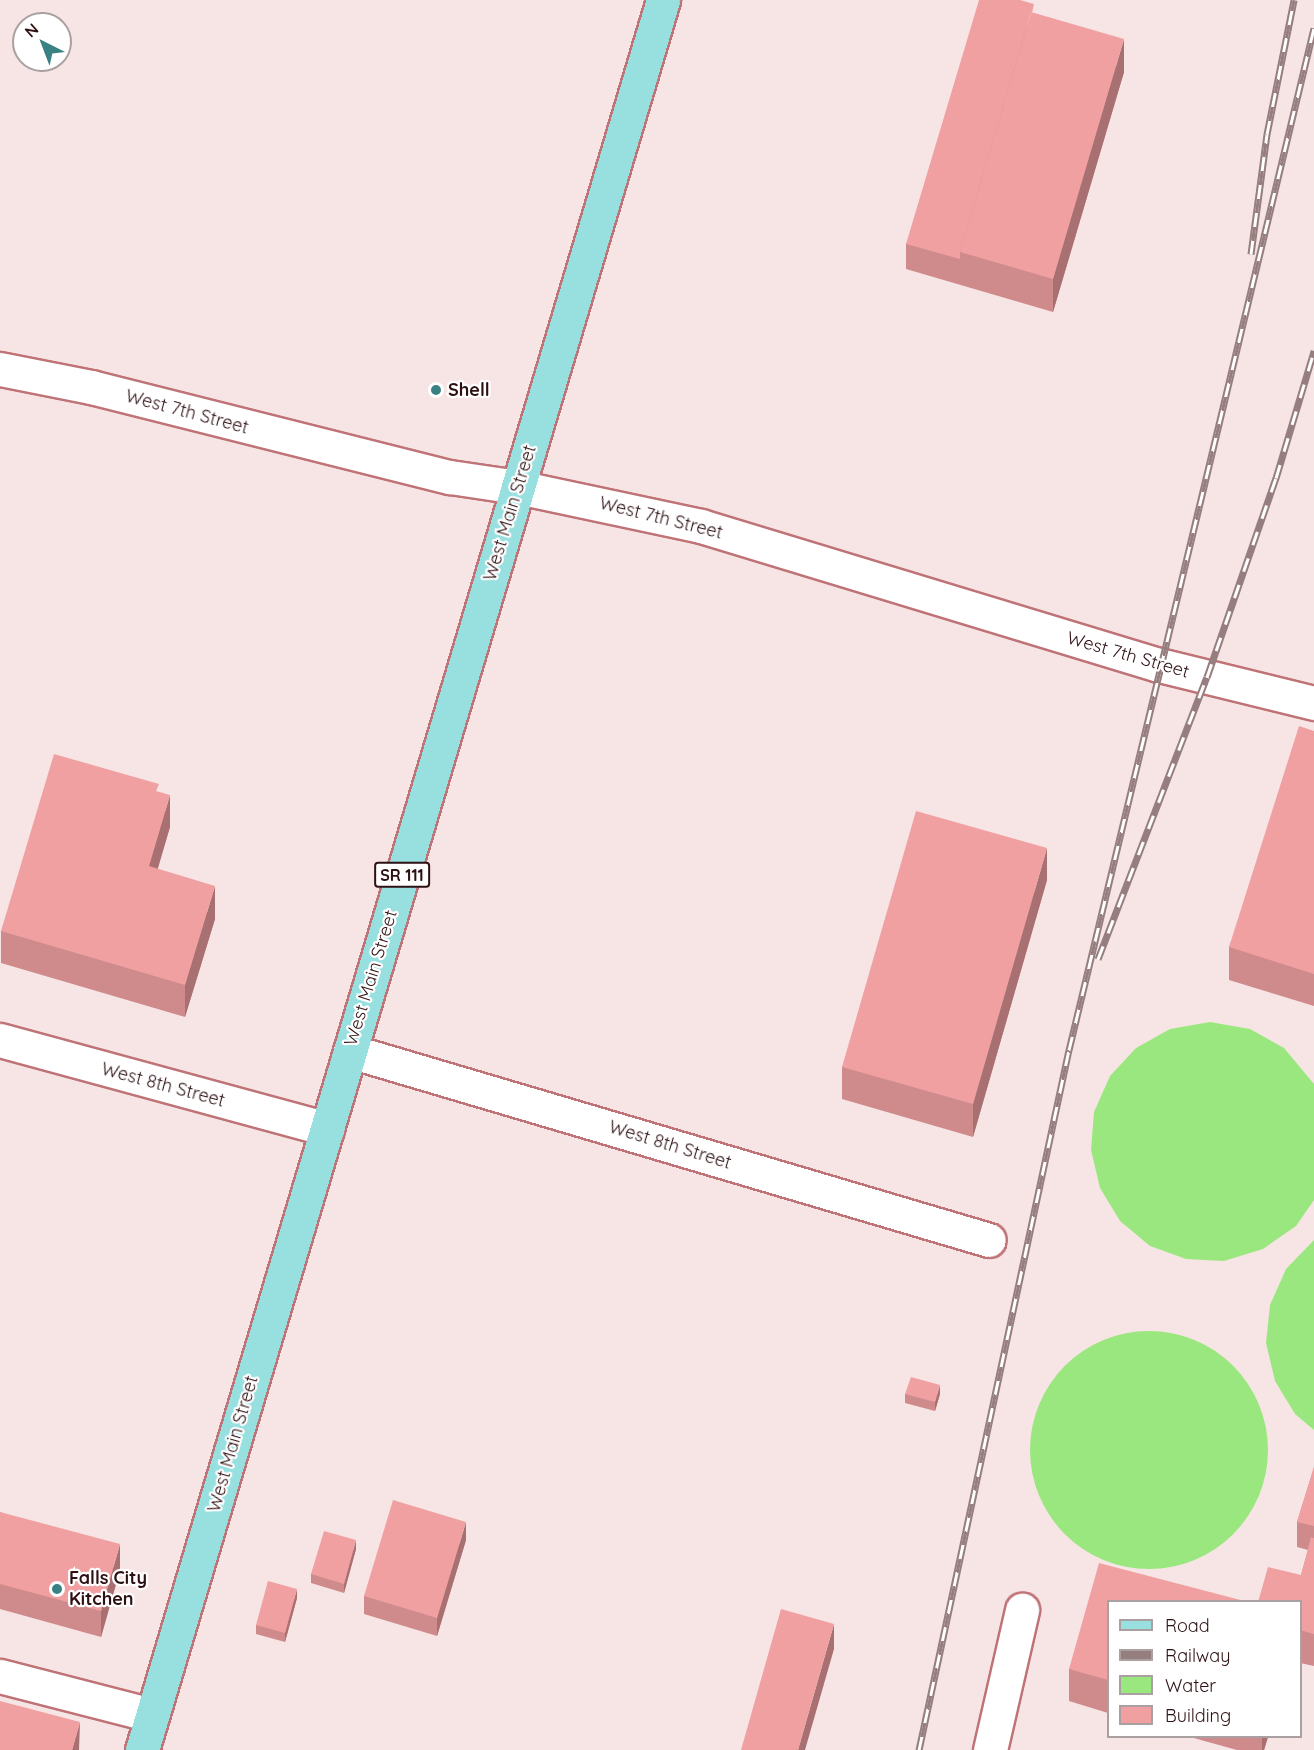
<!DOCTYPE html>
<style>
body{margin:0}
#map{position:relative;width:1314px;height:1750px;overflow:hidden;background:#f7e5e5;font-family:Quicksand,sans-serif}
div>[style]{position:absolute}
.water>*{inset:0;background:#9be77f}
.round{border-radius:50%}
.roads{filter:drop-shadow(2px 0 #bf7376) drop-shadow(-2px 0 #bf7376) drop-shadow(0 2px #bf7376) drop-shadow(0 -2px #bf7376)}
.minor>*{height:33px;margin:-16.5px;padding:0 16.5px;transform-origin:16.5px;border-radius:16.5px;background:#fff}
.tertiary>*{height:33px;margin:-16.5px;padding:0 16.5px;transform-origin:16.5px;border-radius:16.5px;background:#fff}
.primary>*{height:33px;margin:-16.5px;padding:0 16.5px;transform-origin:16.5px;border-radius:16.5px;background:#98dfe0}
.rail>*{height:7px;margin-top:-3.5px;transform-origin:0;background:repeating-linear-gradient(90deg,#fff 0 14px,#967e7f 0 28px);box-sizing:border-box;border-block:2px solid #967e7f}
.wall>*{inset:0;background:#cf8a8b}
.shaded-wall>*{inset:0;background:#a97071}
.building>*{inset:0;background:#f1a0a2}
.dots>*{width:16px;height:16px;translate:-50% -50%;box-sizing:border-box;border:3px solid #fff;border-radius:50%}
span{translate:-50% -50%;white-space:nowrap;text-align:center;line-height:1.15;-webkit-text-stroke:4.5px #fff;paint-order:stroke}
.shield-label span{padding:2px 4px;background:#fff;border:2px solid;border-radius:4px;-webkit-text-stroke-width:0}
.shield-label{font-size:16px;color:#2e1113;font-weight:700}
.poi-label{font-size:18px;color:#2e1113;font-weight:700}
.left{translate:0 -50%;text-align:left}
.street-label{font-size:18px;color:#2e1113}
.legend{position:absolute;left:1107px;top:1600px;width:195px;height:138px;box-sizing:border-box;background:#fff;border:2px solid #aba0a1;margin:0;padding:8px 10px;list-style:none;font-size:18px;color:#2e1113}
.legend li{display:flex;align-items:center;gap:12px;height:30px}
.legend b{width:30px;border:2px solid #aba0a1}
.north{position:absolute;left:12px;top:12px;width:60px;height:60px;box-sizing:border-box;background:#fff;border:2px solid #aba0a1;border-radius:50%;rotate:318deg;font-size:16px;font-weight:700;line-height:24px;text-align:center;color:#2e1113}
.north::after{content:'';display:block;margin:auto;width:21px;height:27px;background:#398183;clip-path:polygon(50% 0,100% 100%,50% 72%,0 100%)}
</style>
<div id="map">
<div class="water">
<div style="clip-path:polygon(1210px 1022px,1250px 1029px,1284px 1048px,1314px 1084px,1314px 1200px,1296px 1226px,1263px 1249px,1224px 1261px,1186px 1259px,1150px 1246px,1120px 1221px,1100px 1188px,1091px 1150px,1094px 1112px,1110px 1076px,1136px 1048px,1170px 1029px)"></div>
<div style="clip-path:polygon(1314px 1240px,1314px 1430px,1295px 1414px,1275px 1381px,1266px 1343px,1270px 1305px,1286px 1269px)"></div>
<div class="round" style="left:1030px;top:1331px;width:238px;height:238px"></div>
</div>
<div class="roads">
<div class="minor">
<div style="left:518px;top:487px;width:187px;rotate:12deg"></div>
<div style="left:701px;top:526px;width:479px;rotate:16.9deg"></div>
<div style="left:1159px;top:665px;width:160px;rotate:13.8deg"></div>
<div style="left:0;top:1040px;width:339px;rotate:15.2deg"></div>
<div style="left:350px;top:1051px;width:666px;rotate:16.48deg"></div>
<div style="left:0;top:1676px;width:157px;rotate:14.4deg"></div>
<div style="left:990px;top:1750px;width:144px;rotate:-77.1deg"></div>
</div>
<div class="tertiary">
<div style="left:0;top:369px;width:93px;rotate:11.2deg"></div>
<div style="left:91px;top:387px;width:370px;rotate:14.1deg"></div>
<div style="left:450px;top:477px;width:69px;rotate:8.4deg"></div>
</div>
<div class="primary">
<div style="left:142px;top:1750px;width:1826px;rotate:-73.42deg"></div>
</div>
</div>
<div class="rail">
<div style="left:1251px;top:254px;width:121px;rotate:-82.4deg"></div>
<div style="left:1267px;top:134px;width:137px;rotate:-78.6deg"></div>
<div style="left:1098px;top:959px;width:302px;rotate:-68.9deg"></div>
<div style="left:1207px;top:677px;width:211px;rotate:-70.9deg"></div>
<div style="left:1276px;top:478px;width:133px;rotate:-73.3deg"></div>
<div style="left:919px;top:1750px;width:716px;rotate:-77.91deg"></div>
<div style="left:1069px;top:1050px;width:1051px;rotate:-76.52deg"></div>
</div>
<div class="wall">
<div style="clip-path:polygon(1034px 13px,1124px 72px,1053px 312px,906px 269px,906px 244px)"></div>
<div style="clip-path:polygon(1314px 731px,1314px 1006px,1229px 980px,1229px 947px)"></div>
<div style="clip-path:polygon(159px 792px,170px 827px,157px 869px,215px 919px,185px 1017px,1px 963px,1px 931px)"></div>
<div style="clip-path:polygon(1047px 880px,973px 1137px,842px 1099px,842px 1067px)"></div>
<div style="clip-path:polygon(905px 1394px,940px 1394px,935px 1411px,905px 1403px)"></div>
<div style="clip-path:polygon(1314px 1467px,1314px 1666px,1300px 1663px,1301px 1575px,1308px 1550px,1297px 1547px,1297px 1522px)"></div>
<div style="clip-path:polygon(0 1512px,120px 1570px,101px 1637px,0 1609px)"></div>
<div style="clip-path:polygon(466px 1540px,437px 1636px,364px 1614px,364px 1596px)"></div>
<div style="clip-path:polygon(356px 1549px,344px 1593px,311px 1583px,311px 1574px)"></div>
<div style="clip-path:polygon(297px 1598px,285px 1642px,256px 1634px,256px 1625px)"></div>
<div style="clip-path:polygon(1108px 1602px,1108px 1713px,1069px 1701px,1069px 1669px)"></div>
<div style="clip-path:polygon(1190px 1737px,1268px 1737px,1264px 1750px,1237px 1750px)"></div>
</div>
<div class="shaded-wall">
<div style="clip-path:polygon(1124px 39px,1124px 72px,1053px 312px,1053px 279px)"></div>
<div style="clip-path:polygon(170px 795px,170px 827px,149px 899px,149px 866px)"></div>
<div style="clip-path:polygon(1047px 848px,1047px 880px,973px 1137px,973px 1104px)"></div>
<div style="clip-path:polygon(215px 886px,215px 919px,185px 1017px,185px 985px)"></div>
<div style="clip-path:polygon(940px 1385px,940px 1394px,935px 1411px,935px 1402px)"></div>
<div style="clip-path:polygon(466px 1522px,466px 1540px,437px 1636px,437px 1618px)"></div>
<div style="clip-path:polygon(356px 1540px,356px 1549px,344px 1593px,344px 1584px)"></div>
<div style="clip-path:polygon(120px 1544px,120px 1570px,101px 1637px,101px 1611px)"></div>
<div style="clip-path:polygon(297px 1589px,297px 1598px,285px 1642px,285px 1633px)"></div>
<div style="clip-path:polygon(834px 1624px,834px 1649px,805px 1750px,798px 1750px)"></div>
<div style="clip-path:polygon(80px 1722px,79px 1750px,72px 1750px)"></div>
<div style="clip-path:polygon(1262px 1737px,1268px 1737px,1264px 1750px,1262px 1750px)"></div>
</div>
<div class="building">
<div style="clip-path:polygon(979px 0,1020px 0,1034px 4px,1032px 13px,1031px 12px,960px 252px,960px 259px,906px 244px)"></div>
<div style="clip-path:polygon(1031px 12px,1124px 39px,1053px 279px,960px 252px)"></div>
<div style="clip-path:polygon(1299px 726px,1314px 731px,1314px 974px,1229px 947px)"></div>
<div style="clip-path:polygon(54px 754px,159px 784px,156px 791px,170px 795px,149px 866px,215px 886px,185px 985px,1px 931px)"></div>
<div style="clip-path:polygon(916px 811px,1047px 848px,973px 1104px,842px 1067px)"></div>
<div style="clip-path:polygon(911px 1377px,940px 1385px,935px 1402px,905px 1394px)"></div>
<div style="clip-path:polygon(1314px 1467px,1314px 1526px,1297px 1522px)"></div>
<div style="clip-path:polygon(393px 1500px,466px 1522px,437px 1618px,364px 1596px)"></div>
<div style="clip-path:polygon(0 1512px,120px 1544px,101px 1611px,0 1584px)"></div>
<div style="clip-path:polygon(324px 1531px,356px 1540px,344px 1584px,311px 1574px)"></div>
<div style="clip-path:polygon(1311px 1537px,1314px 1538px,1314px 1634px,1300px 1630px,1300px 1602px,1258px 1602px,1268px 1567px,1301px 1575px)"></div>
<div style="clip-path:polygon(1099px 1563px,1248px 1602px,1108px 1602px,1108px 1680px,1069px 1669px)"></div>
<div style="clip-path:polygon(268px 1581px,297px 1589px,285px 1633px,256px 1625px)"></div>
<div style="clip-path:polygon(781px 1609px,834px 1624px,798px 1750px,741px 1750px)"></div>
<div style="clip-path:polygon(0 1701px,80px 1722px,72px 1750px,0 1750px)"></div>
</div>
<div class="dots">
<div style="left:436px;top:390px;background:#398183"></div>
<div style="left:57px;top:1589px;background:#398183"></div>
</div>
<div class="shield-label">
<span style="left:402px;top:875px">SR 111</span>
</div>
<div class="poi-label">
<span class="left" style="left:448px;top:390px">Shell</span>
<span class="left" style="left:69px;top:1589px">Falls City<br>Kitchen</span>
</div>
<div class="street-label">
<span style="left:187px;top:412px;rotate:15deg">West 7th Street</span>
<span style="left:510px;top:513px;rotate:-73deg">West Main Street</span>
<span style="left:661px;top:518px;rotate:14deg">West 7th Street</span>
<span style="left:1128px;top:655px;rotate:16deg">West 7th Street</span>
<span style="left:371px;top:978px;rotate:-73deg">West Main Street</span>
<span style="left:163px;top:1085px;rotate:15deg">West 8th Street</span>
<span style="left:670px;top:1145px;rotate:17deg">West 8th Street</span>
<span style="left:233px;top:1444px;rotate:-74deg">West Main Street</span>
</div>
<ul class="legend">
<li><b style="height:8px;background:#98dfe0"></b>Road</li>
<li><b style="height:8px;background:#967e7f"></b>Railway</li>
<li><b style="height:16px;background:#9be77f"></b>Water</li>
<li><b style="height:16px;background:#f1a0a2"></b>Building</li>
</ul>
<div class="north">N</div>
</div>
